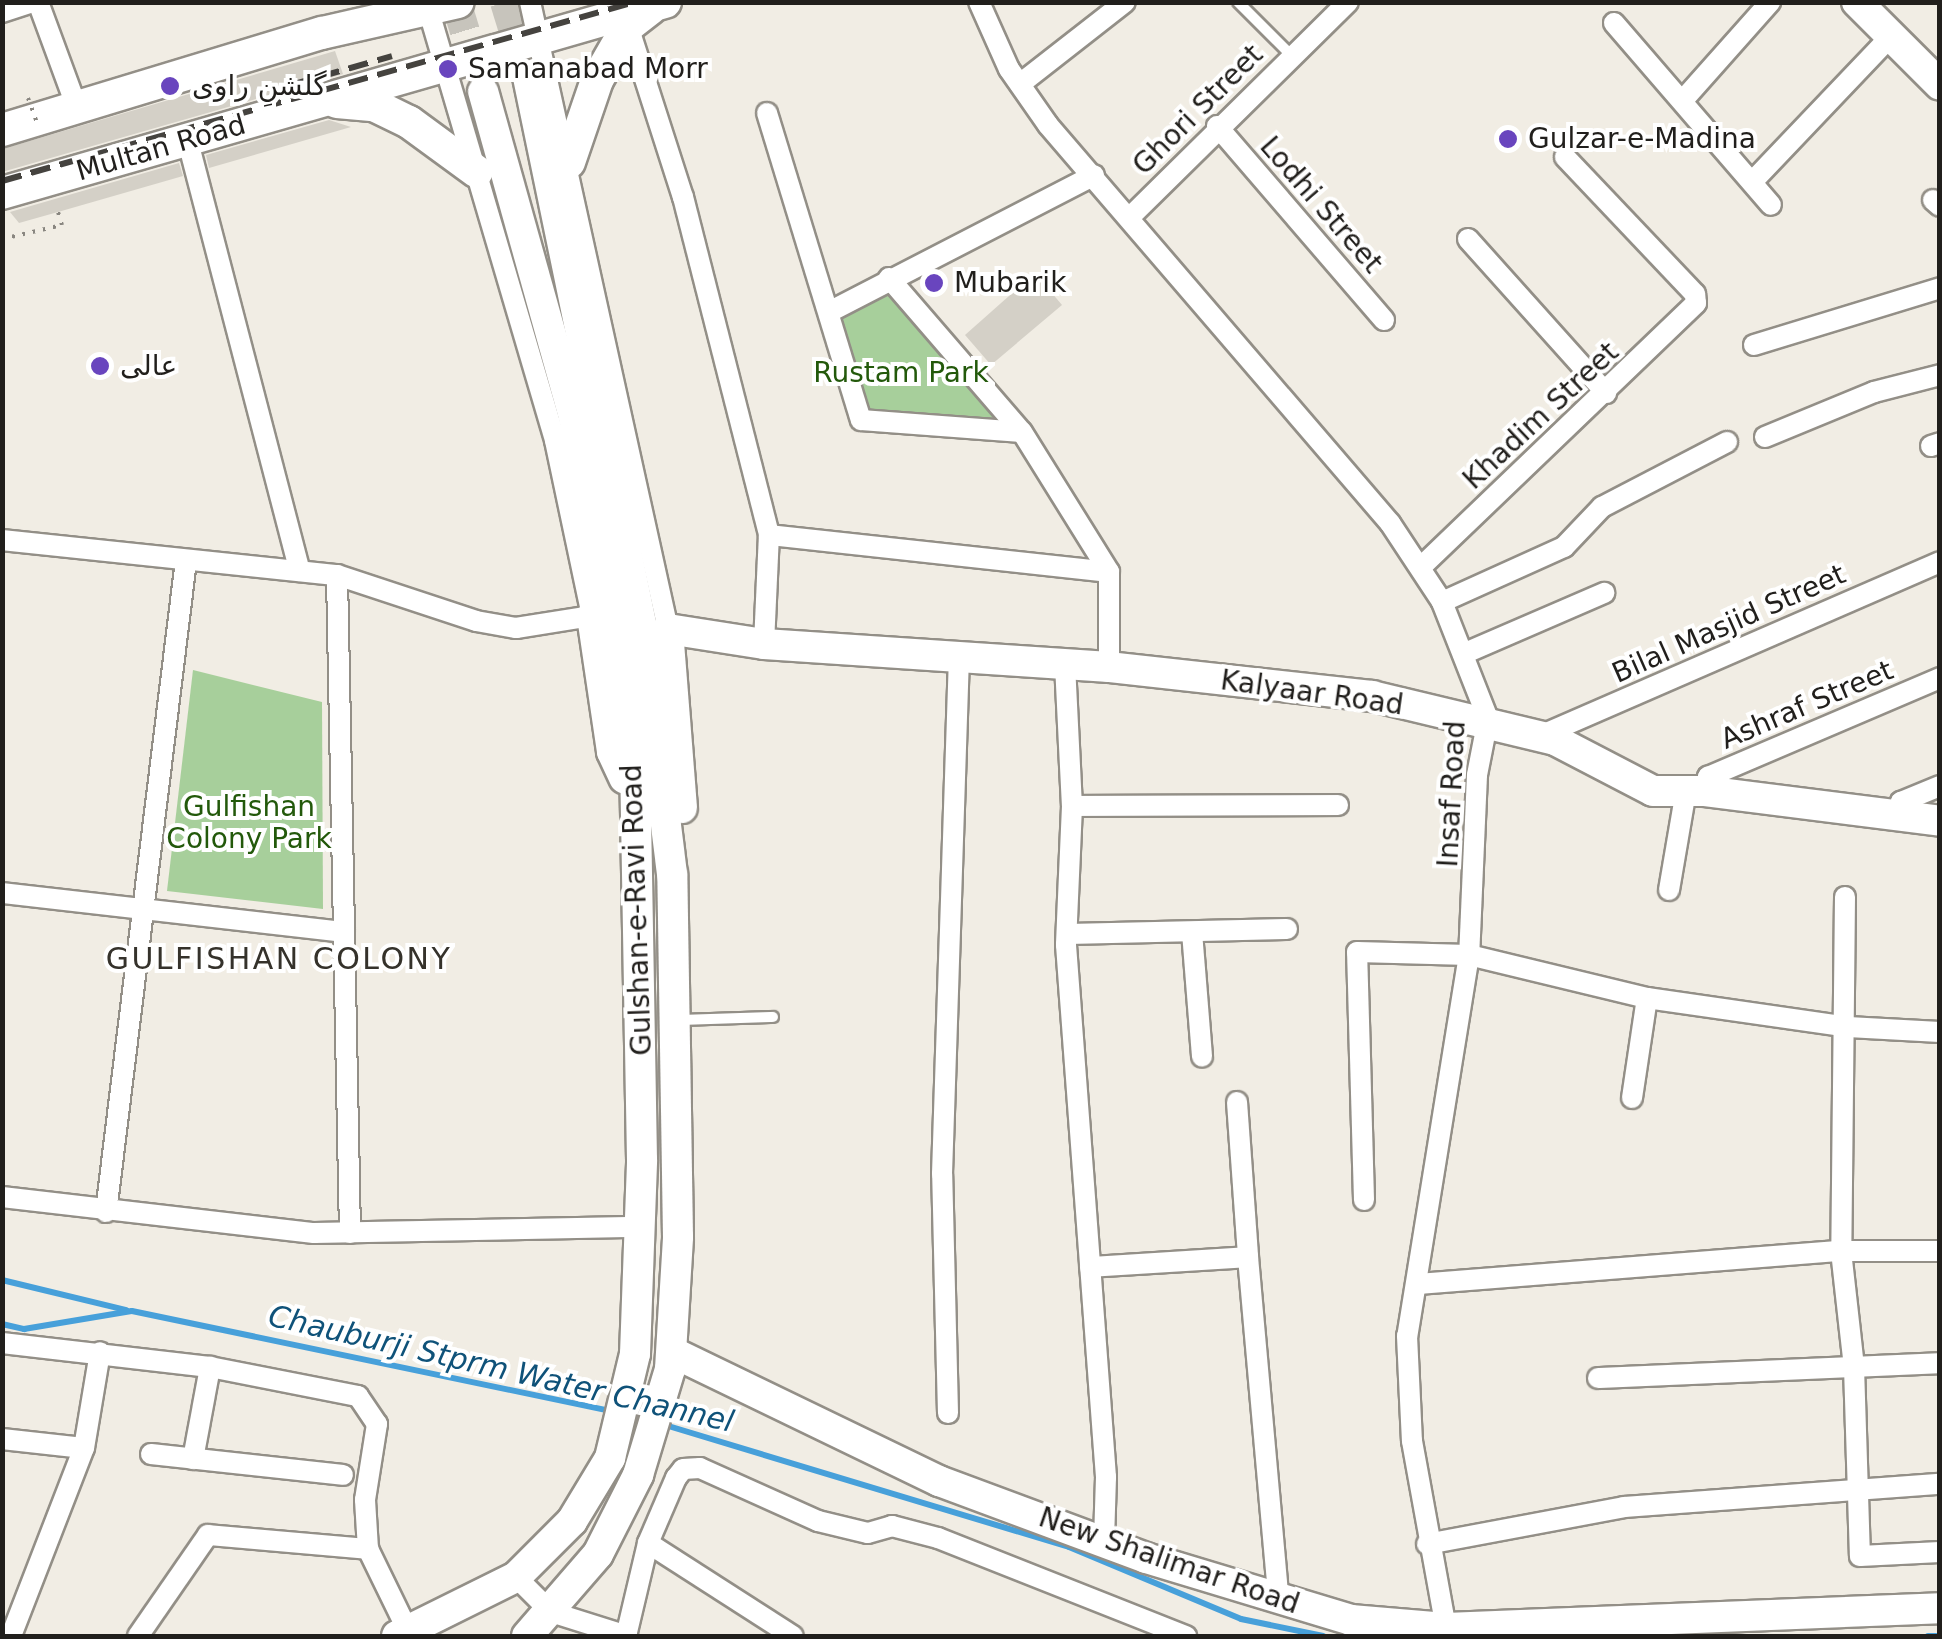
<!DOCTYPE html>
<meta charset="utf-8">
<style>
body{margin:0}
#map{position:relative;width:1942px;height:1639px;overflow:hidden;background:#f1ede4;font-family:"DejaVu Sans","Noto Sans Arabic",sans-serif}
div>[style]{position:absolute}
.green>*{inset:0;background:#a7cf9b}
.stream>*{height:6px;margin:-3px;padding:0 3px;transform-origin:3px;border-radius:3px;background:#47a0da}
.building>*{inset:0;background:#d4d0c7}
.secondary-tunnel>*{height:30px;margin-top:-15px;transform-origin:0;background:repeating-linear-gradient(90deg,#c7c4bc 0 30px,transparent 0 45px)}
.path>*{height:4px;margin-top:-2px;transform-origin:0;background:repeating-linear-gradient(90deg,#898680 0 2.5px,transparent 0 10.5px)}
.roads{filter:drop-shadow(2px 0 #938f87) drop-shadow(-2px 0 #938f87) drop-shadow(0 2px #938f87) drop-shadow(0 -2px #938f87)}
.lane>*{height:10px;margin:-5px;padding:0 5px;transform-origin:5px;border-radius:5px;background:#fff}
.street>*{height:20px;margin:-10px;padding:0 10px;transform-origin:10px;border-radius:10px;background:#fff}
.secondary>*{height:30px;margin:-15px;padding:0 15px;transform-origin:15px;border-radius:15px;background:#fff}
.primary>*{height:32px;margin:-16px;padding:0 16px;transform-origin:16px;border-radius:16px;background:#fff}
.rail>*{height:6px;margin-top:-3px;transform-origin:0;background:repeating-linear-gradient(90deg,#45433f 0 20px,transparent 0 30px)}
.path-bridge>*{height:4px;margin-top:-2px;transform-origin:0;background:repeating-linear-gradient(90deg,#898680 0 2.5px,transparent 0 10.5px)}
.dots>*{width:28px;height:28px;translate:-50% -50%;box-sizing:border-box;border:5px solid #fff;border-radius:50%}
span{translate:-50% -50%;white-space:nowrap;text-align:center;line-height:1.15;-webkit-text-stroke:8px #fff;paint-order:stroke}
.poi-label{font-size:28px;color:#211f1c}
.left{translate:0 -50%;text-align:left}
.street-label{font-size:28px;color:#211f1c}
.park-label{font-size:28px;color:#23590b}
.neighbourhood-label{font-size:30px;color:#35322b;letter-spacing:2.5px}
.water-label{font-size:30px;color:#0f5279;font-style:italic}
.frame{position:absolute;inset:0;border:5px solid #211f1c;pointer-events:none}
</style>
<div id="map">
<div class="green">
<div style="clip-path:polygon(892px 281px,1022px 432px,873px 425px,831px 311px)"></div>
<div style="clip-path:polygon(193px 670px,322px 702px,323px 909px,167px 891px)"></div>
</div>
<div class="stream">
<div style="left:2px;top:1280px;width:128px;rotate:13.6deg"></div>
<div style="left:2px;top:1324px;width:23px;rotate:13deg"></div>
<div style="left:24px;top:1329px;width:109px;rotate:-9.5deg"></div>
<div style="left:132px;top:1311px;width:492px;rotate:11.8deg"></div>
<div style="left:665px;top:1425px;width:422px;rotate:16.8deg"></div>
<div style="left:1069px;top:1547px;width:186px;rotate:22.7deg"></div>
<div style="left:1241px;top:1619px;width:84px;rotate:11.7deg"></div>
<div style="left:1928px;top:1636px;width:12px"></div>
</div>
<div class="building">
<div style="clip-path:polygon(335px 51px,343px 74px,2px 172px,2px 149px)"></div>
<div style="clip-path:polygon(329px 120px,351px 127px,209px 168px,206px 155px)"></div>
<div style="clip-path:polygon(179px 163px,183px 176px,58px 212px,19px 223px,10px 212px)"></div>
<div style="clip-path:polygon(1035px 273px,1062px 305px,991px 365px,965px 335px)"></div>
</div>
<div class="secondary-tunnel">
<div style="left:456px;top:2px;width:93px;rotate:73.1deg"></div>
<div style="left:505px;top:2px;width:68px;rotate:72.9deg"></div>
</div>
<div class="path">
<div style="left:2px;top:239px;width:62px;rotate:-13.1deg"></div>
<div style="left:62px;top:225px;width:14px;rotate:-107deg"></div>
</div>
<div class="roads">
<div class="lane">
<div style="left:1238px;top:2px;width:76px;rotate:45deg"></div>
<div style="left:678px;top:1020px;width:95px;rotate:-1.8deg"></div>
</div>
<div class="street">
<div style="left:38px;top:2px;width:113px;rotate:69.8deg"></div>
<div style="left:530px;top:2px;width:642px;rotate:77.59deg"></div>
<div style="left:979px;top:2px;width:73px;rotate:65.9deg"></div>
<div style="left:1009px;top:69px;width:68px;rotate:55.1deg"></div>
<div style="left:1048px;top:125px;width:525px;rotate:49.33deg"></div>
<div style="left:1390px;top:523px;width:95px;rotate:56.6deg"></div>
<div style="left:1442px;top:602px;width:126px;rotate:68.5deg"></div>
<div style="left:1488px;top:719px;width:57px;rotate:101.1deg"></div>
<div style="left:1477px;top:775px;width:180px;rotate:92.5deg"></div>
<div style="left:1469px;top:955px;width:386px;rotate:99.2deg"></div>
<div style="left:1407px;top:1336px;width:105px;rotate:87.3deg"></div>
<div style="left:1412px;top:1441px;width:190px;rotate:79.7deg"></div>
<div style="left:2px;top:12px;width:33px;rotate:-18deg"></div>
<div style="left:1614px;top:23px;width:240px;rotate:49.2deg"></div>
<div style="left:628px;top:26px;width:180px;rotate:72.2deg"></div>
<div style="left:683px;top:197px;width:349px;rotate:75.7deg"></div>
<div style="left:769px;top:535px;width:342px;rotate:6.2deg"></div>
<div style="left:1020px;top:84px;width:133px;rotate:-38deg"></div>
<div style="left:1684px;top:99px;width:130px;rotate:-48.4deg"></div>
<div style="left:767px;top:113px;width:321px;rotate:73deg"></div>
<div style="left:861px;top:420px;width:161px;rotate:4.3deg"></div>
<div style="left:1217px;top:126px;width:256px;rotate:49.3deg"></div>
<div style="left:188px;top:142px;width:443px;rotate:75.4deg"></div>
<div style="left:1753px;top:181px;width:200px;rotate:-46.4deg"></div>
<div style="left:1933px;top:200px;width:9px;rotate:41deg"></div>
<div style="left:1130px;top:217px;width:306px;rotate:-44.6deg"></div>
<div style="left:1468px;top:239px;width:207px;rotate:48.1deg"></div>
<div style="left:889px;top:278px;width:203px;rotate:49.2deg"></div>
<div style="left:1022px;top:432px;width:165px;rotate:58.1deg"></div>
<div style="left:1109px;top:572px;width:95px;rotate:90deg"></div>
<div style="left:831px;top:311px;width:296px;rotate:-27.3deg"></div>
<div style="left:1754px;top:345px;width:195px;rotate:-17deg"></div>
<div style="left:1765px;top:437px;width:118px;rotate:-22.4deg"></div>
<div style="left:1874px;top:392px;width:68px;rotate:-14.4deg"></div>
<div style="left:1931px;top:446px;width:9px;rotate:-18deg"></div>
<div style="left:2px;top:540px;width:337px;rotate:6deg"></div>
<div style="left:337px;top:575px;width:146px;rotate:18.3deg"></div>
<div style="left:476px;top:621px;width:41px;rotate:9.9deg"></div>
<div style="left:516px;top:628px;width:77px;rotate:-9deg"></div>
<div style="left:592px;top:616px;width:180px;rotate:-101.9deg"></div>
<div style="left:555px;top:440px;width:457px;rotate:-106.4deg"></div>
<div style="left:1421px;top:567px;width:381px;rotate:-43.8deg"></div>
<div style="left:1696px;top:303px;width:9px;rotate:-96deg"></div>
<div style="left:1695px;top:294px;width:189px;rotate:-133.5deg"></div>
<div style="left:337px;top:575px;width:658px;rotate:88.87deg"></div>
<div style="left:1442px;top:602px;width:134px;rotate:-24.3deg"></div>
<div style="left:1564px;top:547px;width:55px;rotate:-46.5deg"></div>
<div style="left:1602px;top:507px;width:141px;rotate:-27.5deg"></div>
<div style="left:764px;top:644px;width:109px;rotate:-87.4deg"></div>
<div style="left:1463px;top:654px;width:154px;rotate:-23.4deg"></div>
<div style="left:1065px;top:664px;width:142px;rotate:87.2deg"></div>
<div style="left:1072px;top:806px;width:139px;rotate:92.5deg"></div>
<div style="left:1066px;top:945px;width:534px;rotate:85.7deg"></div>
<div style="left:1106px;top:1477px;width:63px;rotate:91.8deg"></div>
<div style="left:1540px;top:736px;width:436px;rotate:-23.5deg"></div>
<div style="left:1704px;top:791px;width:15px;rotate:-74deg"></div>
<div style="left:1708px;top:777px;width:252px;rotate:-23.1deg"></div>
<div style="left:1072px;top:806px;width:266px;rotate:-0.2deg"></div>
<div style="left:1896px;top:819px;width:18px;rotate:-74deg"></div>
<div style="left:1901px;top:802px;width:42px;rotate:-22.3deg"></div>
<div style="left:1669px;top:890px;width:100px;rotate:-80.3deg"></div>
<div style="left:2px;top:893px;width:344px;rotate:6.5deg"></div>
<div style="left:1845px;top:897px;width:354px;rotate:90.6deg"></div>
<div style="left:1841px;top:1251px;width:117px;rotate:83.6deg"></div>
<div style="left:1854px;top:1367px;width:189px;rotate:88.2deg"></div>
<div style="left:1860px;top:1556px;width:80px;rotate:-2.9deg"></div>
<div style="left:1192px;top:932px;width:125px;rotate:85.4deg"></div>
<div style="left:1067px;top:934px;width:220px;rotate:-1.3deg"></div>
<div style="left:1632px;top:1098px;width:101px;rotate:-81.5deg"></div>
<div style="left:1237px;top:1102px;width:155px;rotate:85.9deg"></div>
<div style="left:2px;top:1197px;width:314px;rotate:6.6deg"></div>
<div style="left:314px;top:1233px;width:327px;rotate:-1.1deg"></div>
<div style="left:1364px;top:1200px;width:248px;rotate:-91.6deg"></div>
<div style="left:1357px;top:952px;width:112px;rotate:1.5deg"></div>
<div style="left:1469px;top:955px;width:183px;rotate:13.6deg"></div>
<div style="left:1647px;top:998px;width:203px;rotate:8.2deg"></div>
<div style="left:1848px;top:1027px;width:92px;rotate:3.1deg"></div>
<div style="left:106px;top:1212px;width:657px;rotate:-83deg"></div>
<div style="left:1090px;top:1267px;width:158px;rotate:-3.6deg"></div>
<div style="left:1248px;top:1257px;width:345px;rotate:84.9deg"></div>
<div style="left:1418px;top:1284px;width:424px;rotate:-4.5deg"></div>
<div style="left:1841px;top:1251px;width:99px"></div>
<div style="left:2px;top:1343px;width:209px;rotate:6.6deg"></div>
<div style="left:210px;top:1367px;width:151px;rotate:11.1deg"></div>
<div style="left:358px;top:1396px;width:34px;rotate:56deg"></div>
<div style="left:377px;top:1424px;width:77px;rotate:99deg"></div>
<div style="left:365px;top:1500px;width:49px;rotate:86.5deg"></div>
<div style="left:1598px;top:1378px;width:342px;rotate:-2.5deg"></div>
<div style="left:948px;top:1413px;width:239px;rotate:-91.4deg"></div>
<div style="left:942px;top:1174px;width:518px;rotate:-88.12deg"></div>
<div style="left:2px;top:1439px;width:82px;rotate:6.3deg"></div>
<div style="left:151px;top:1454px;width:193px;rotate:6.2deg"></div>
<div style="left:193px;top:1459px;width:94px;rotate:-79.5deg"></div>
<div style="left:648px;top:1543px;width:172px;rotate:32.7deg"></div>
<div style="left:1427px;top:1544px;width:200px;rotate:-10.6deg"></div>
<div style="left:1624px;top:1507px;width:317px;rotate:-4.2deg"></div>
<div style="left:516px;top:1577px;width:49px;rotate:45deg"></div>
<div style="left:551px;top:1612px;width:80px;rotate:17.5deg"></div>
<div style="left:627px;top:1632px;width:91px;rotate:-76.7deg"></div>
<div style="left:648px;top:1543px;width:71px;rotate:-66.7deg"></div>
<div style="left:676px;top:1478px;width:11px;rotate:-52deg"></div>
<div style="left:683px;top:1469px;width:17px;rotate:-3deg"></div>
<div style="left:700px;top:1468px;width:129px;rotate:24.2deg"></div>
<div style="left:818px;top:1521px;width:51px;rotate:13.5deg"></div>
<div style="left:868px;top:1533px;width:25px;rotate:-16deg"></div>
<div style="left:892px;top:1526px;width:48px;rotate:14.6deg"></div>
<div style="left:938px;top:1538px;width:267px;rotate:21.6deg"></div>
<div style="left:11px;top:1636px;width:202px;rotate:-68.8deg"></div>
<div style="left:84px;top:1448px;width:97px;rotate:-80.5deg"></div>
<div style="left:138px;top:1636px;width:123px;rotate:-55.3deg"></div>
<div style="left:208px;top:1535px;width:161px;rotate:5deg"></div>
<div style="left:368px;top:1549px;width:91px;rotate:64deg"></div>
</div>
<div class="secondary">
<div style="left:1857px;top:2px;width:117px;rotate:45deg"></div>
<div style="left:592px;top:616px;width:137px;rotate:81.6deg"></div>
<div style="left:612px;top:752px;width:29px;rotate:65deg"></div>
<div style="left:682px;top:808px;width:180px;rotate:-94.5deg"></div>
<div style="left:668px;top:629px;width:97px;rotate:8.9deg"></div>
<div style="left:764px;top:644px;width:346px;rotate:3.8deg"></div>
<div style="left:1109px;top:667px;width:265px;rotate:6.3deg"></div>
<div style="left:1372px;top:696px;width:188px;rotate:13.5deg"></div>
<div style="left:1555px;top:740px;width:110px;rotate:27.5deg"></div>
<div style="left:1653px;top:791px;width:51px"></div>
<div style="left:1704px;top:791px;width:238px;rotate:7.2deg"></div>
<div style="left:672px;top:1352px;width:297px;rotate:25.8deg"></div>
<div style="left:939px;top:1481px;width:221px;rotate:20.4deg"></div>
<div style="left:1146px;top:1558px;width:214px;rotate:16.8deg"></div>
<div style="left:1351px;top:1620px;width:95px;rotate:4.8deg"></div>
<div style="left:1446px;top:1628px;width:494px;rotate:-2.3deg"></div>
<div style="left:397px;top:1636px;width:133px;rotate:-26.4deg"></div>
<div style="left:516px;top:1577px;width:79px;rotate:-45deg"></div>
<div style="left:572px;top:1521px;width:74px;rotate:-58.9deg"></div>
<div style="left:610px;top:1458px;width:107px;rotate:-76.5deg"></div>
<div style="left:635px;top:1354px;width:194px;rotate:-87.9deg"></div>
<div style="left:642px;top:1160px;width:395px;rotate:-91deg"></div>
<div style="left:635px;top:765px;width:136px;rotate:-97.2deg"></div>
<div style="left:618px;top:630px;width:217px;rotate:-101.7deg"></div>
<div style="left:574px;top:417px;width:338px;rotate:-105.6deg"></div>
<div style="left:527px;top:1636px;width:108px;rotate:-49.1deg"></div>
<div style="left:598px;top:1554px;width:89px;rotate:-63.1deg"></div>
<div style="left:638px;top:1475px;width:111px;rotate:-73.2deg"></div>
<div style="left:670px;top:1369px;width:132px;rotate:-86.5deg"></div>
<div style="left:678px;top:1237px;width:363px;rotate:-90.9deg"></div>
<div style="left:672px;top:874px;width:248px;rotate:-97deg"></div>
<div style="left:642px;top:628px;width:563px;rotate:-101.69deg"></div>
</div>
<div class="primary">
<div style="left:337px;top:102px;width:37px;rotate:5deg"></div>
<div style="left:374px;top:105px;width:39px;rotate:26deg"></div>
<div style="left:409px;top:122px;width:84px;rotate:36.3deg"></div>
<div style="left:2px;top:130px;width:334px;rotate:-16.9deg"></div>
<div style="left:322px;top:33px;width:139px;rotate:-12.8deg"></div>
<div style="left:569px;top:162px;width:87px;rotate:-71.1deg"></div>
<div style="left:597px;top:80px;width:62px;rotate:-60.1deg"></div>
<div style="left:628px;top:26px;width:29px;rotate:-38deg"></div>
<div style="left:2px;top:193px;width:690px;rotate:-16.07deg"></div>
</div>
</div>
<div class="rail">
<div style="left:291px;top:85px;width:105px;rotate:-16deg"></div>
<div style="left:2px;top:181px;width:658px;rotate:-15.79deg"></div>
</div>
<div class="path-bridge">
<div style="left:28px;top:98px;width:27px;rotate:70deg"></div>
</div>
<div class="dots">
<div style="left:448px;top:69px;background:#6945be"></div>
<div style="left:170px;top:86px;background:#6945be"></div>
<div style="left:1508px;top:139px;background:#6945be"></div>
<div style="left:934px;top:283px;background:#6945be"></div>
<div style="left:100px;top:366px;background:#6945be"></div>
</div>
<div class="poi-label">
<span class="left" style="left:468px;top:69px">Samanabad Morr</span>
<span class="left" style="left:192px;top:86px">گلشنِ راوی</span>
<span class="left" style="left:1528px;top:139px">Gulzar-e-Madina</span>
<span class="left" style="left:954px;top:283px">Mubarik</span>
<span class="left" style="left:120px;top:366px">عالی</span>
</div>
<div class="street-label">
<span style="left:1198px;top:110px;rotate:-45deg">Ghori Street</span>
<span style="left:161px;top:148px;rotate:-16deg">Multan Road</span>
<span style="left:1321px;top:205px;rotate:49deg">Lodhi Street</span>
<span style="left:1541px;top:416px;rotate:-43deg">Khadim Street</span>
<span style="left:1729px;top:624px;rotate:-24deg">Bilal Masjid Street</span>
<span style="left:1312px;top:693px;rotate:8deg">Kalyaar Road</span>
<span style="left:1807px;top:705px;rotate:-23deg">Ashraf Street</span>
<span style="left:1452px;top:794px;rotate:-87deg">Insaf Road</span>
<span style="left:637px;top:910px;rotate:-92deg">Gulshan-e-Ravi Road</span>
<span style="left:1169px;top:1561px;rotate:19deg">New Shalimar Road</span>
</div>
<div class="park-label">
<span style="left:901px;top:373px">Rustam Park</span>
<span style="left:249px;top:823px">Gulfishan<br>Colony Park</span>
</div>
<div class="neighbourhood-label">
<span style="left:279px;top:959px">GULFISHAN COLONY</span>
</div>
<div class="water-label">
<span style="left:501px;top:1369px;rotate:13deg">Chauburji Stprm Water Channel</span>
</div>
<div class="frame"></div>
</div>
